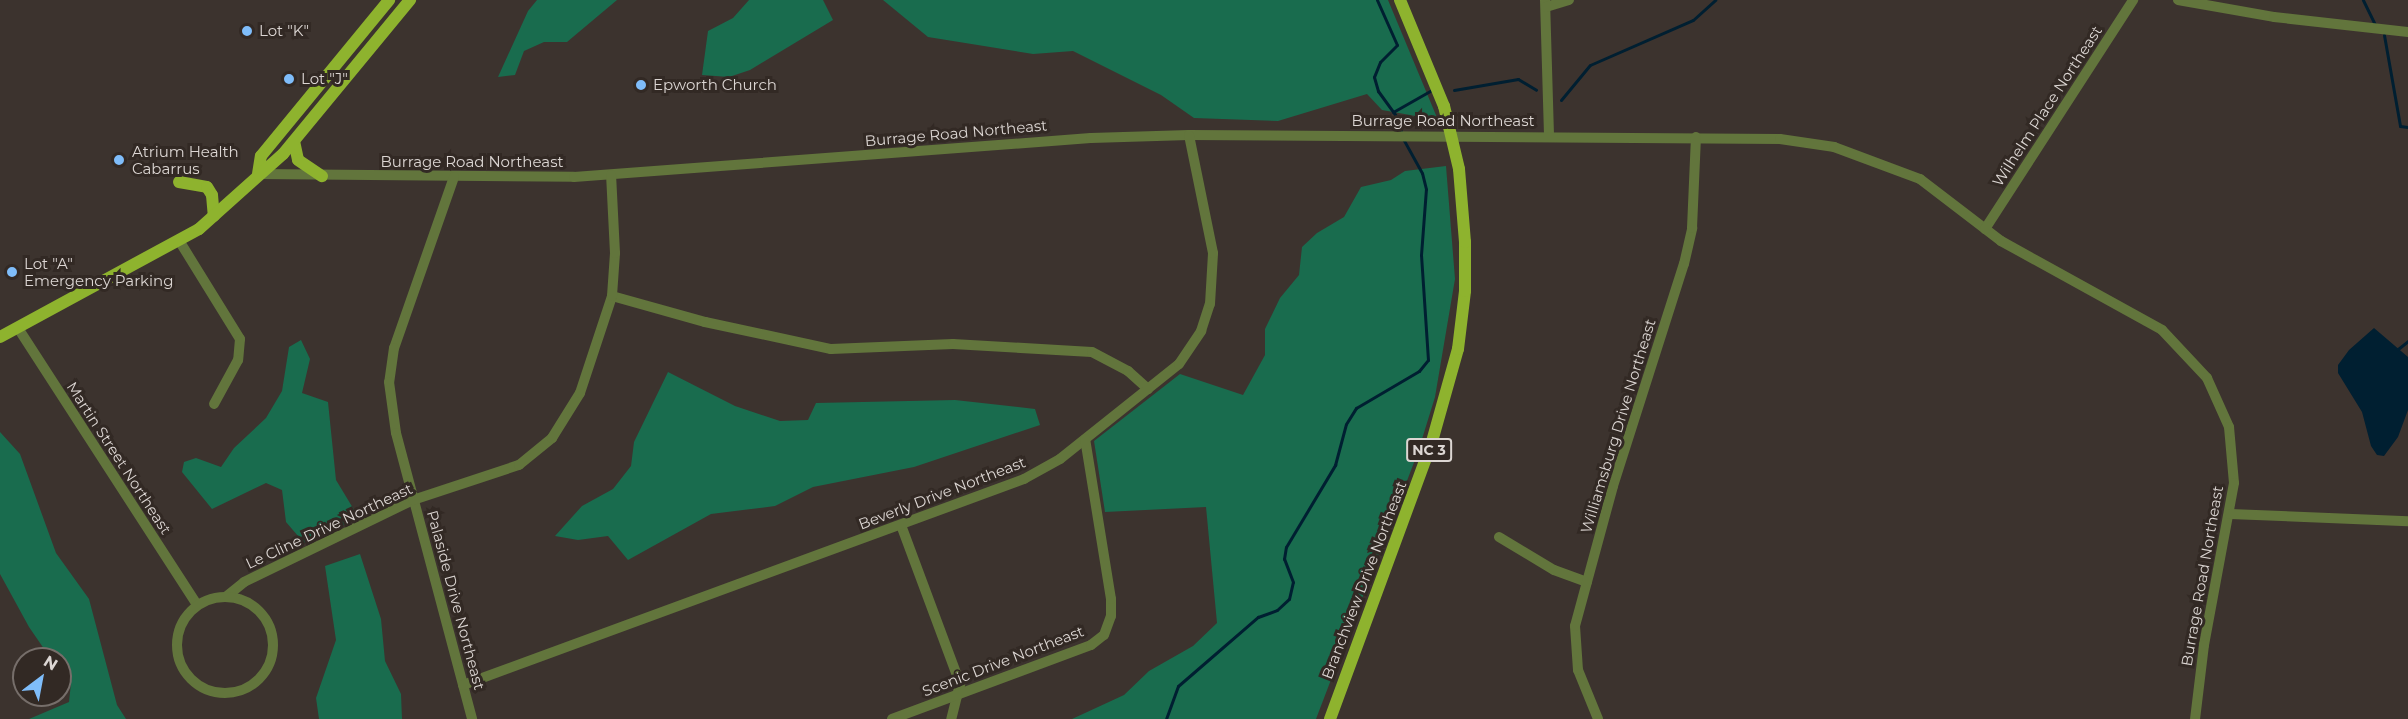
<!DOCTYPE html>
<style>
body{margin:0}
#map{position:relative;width:2408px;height:719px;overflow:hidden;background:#3c332e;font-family:Montserrat,sans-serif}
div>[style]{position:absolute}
.green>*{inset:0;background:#196c4e}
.water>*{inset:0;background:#001f31}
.stream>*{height:3px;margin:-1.5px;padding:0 1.5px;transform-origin:1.5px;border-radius:1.5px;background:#001f31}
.minor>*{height:10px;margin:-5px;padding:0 5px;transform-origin:5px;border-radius:5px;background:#62753c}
.minor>.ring{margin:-5px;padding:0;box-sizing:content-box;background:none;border:10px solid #62753c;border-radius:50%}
.major>*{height:12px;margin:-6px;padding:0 6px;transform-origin:6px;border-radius:6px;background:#8eb32e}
.major-bridge>*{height:12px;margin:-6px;padding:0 6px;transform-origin:6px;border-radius:6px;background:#8eb32e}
.dots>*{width:16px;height:16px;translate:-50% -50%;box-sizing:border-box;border:3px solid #322924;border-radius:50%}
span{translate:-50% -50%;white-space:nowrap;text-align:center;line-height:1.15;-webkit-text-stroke:6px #322924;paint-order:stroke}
.shield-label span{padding:2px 4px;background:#322924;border:2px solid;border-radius:4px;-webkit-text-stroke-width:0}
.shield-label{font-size:14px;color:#dcd6d3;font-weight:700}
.poi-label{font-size:15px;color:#dcd6d3}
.left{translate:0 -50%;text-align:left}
.street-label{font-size:15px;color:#dcd6d3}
.north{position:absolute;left:12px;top:647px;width:60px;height:60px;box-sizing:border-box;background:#322924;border:2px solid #766e6a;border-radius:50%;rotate:32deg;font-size:16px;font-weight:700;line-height:24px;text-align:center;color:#dcd6d3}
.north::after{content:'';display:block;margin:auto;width:21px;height:27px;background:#7fbdfa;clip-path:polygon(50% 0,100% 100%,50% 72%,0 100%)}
</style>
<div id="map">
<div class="green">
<div style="clip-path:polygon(537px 0,617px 0,567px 42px,544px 42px,524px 51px,515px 75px,498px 77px,528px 11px)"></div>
<div style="clip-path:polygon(749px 0,823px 0,833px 20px,750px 70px,729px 77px,702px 75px,708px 31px,733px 18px)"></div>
<div style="clip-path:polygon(883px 0,1388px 0,1438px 120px,1382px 110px,1367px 94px,1278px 121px,1194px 118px,1161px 95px,1073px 51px,1033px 54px,928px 37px)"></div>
<div style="clip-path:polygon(1446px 166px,1455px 279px,1435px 397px,1418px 452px,1316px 719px,1072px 719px,1124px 695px,1149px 671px,1193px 646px,1217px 623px,1206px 507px,1105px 512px,1094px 441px,1180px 374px,1243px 395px,1265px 355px,1265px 329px,1280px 298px,1299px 275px,1302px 247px,1317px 233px,1344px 217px,1361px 187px,1391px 180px,1405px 171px)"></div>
<div style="clip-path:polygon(301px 340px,310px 359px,302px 393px,328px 402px,336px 480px,359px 518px,304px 543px,286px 522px,282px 490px,266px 483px,212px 509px,182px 472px,184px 462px,196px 458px,221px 467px,234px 448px,266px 418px,282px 391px,289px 347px)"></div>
<div style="clip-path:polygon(668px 372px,735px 406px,780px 421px,808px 420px,816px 403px,955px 400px,1035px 409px,1040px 425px,914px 467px,813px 487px,775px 506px,711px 514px,628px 560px,608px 536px,578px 540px,555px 536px,582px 506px,613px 489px,631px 466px,634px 442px)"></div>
<div style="clip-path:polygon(0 432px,20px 454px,56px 553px,89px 599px,117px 705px,126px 719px,29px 719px,69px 702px,71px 683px,60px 670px,60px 659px,51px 659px,29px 627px,0 574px)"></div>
<div style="clip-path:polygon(360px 554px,381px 619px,385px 661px,401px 694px,402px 719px,319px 719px,316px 698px,336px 640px,325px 566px)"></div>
</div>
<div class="water">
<div style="clip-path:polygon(2374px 328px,2408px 357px,2408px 410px,2398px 437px,2384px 456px,2377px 455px,2371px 446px,2362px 412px,2338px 373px,2338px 365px,2349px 350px)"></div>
</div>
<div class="stream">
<div style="left:1377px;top:0;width:49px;rotate:66deg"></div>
<div style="left:1397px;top:45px;width:24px;rotate:135deg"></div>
<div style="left:1380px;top:62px;width:16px;rotate:112deg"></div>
<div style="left:1374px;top:77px;width:15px;rotate:74deg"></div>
<div style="left:1378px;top:91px;width:36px;rotate:54deg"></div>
<div style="left:1399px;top:120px;width:13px;rotate:81deg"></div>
<div style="left:2363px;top:0;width:28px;rotate:64deg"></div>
<div style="left:2384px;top:35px;width:92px;rotate:80deg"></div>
<div style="left:2400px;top:126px;width:8px;rotate:7deg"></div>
<div style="left:1454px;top:90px;width:65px;rotate:-9.8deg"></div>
<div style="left:1518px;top:79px;width:21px;rotate:31deg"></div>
<div style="left:1561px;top:100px;width:45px;rotate:-50.4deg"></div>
<div style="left:1590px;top:65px;width:112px;rotate:-23.6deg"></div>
<div style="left:1693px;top:20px;width:30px;rotate:-42deg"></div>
<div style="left:1393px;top:112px;width:43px;rotate:-29.6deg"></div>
<div style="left:2398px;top:349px;width:13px;rotate:-39deg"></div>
<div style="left:1166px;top:719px;width:35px;rotate:-70deg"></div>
<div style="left:1178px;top:686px;width:106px;rotate:-40.8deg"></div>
<div style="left:1258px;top:617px;width:20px;rotate:-20deg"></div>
<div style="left:1277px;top:610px;width:16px;rotate:-43deg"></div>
<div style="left:1289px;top:599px;width:17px;rotate:-77deg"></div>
<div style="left:1293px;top:582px;width:25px;rotate:-111deg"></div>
<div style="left:1284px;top:559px;width:12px;rotate:-81deg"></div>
<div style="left:1286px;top:547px;width:96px;rotate:-59.1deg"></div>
<div style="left:1335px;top:465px;width:42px;rotate:-75deg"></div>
<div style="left:1346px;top:424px;width:19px;rotate:-58deg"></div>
<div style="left:1356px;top:408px;width:73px;rotate:-30.4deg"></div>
<div style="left:1419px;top:371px;width:14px;rotate:-51deg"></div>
<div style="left:1428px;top:360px;width:105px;rotate:-93.8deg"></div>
<div style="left:1421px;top:255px;width:66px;rotate:-85.7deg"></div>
<div style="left:1426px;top:189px;width:16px;rotate:-104deg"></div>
<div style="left:1422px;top:173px;width:39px;rotate:-119deg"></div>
</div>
<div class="minor">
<div style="left:1545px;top:0;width:137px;rotate:88.3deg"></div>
<div style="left:2178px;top:0;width:97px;rotate:10deg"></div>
<div style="left:2274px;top:17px;width:135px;rotate:6.4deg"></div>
<div style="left:1546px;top:7px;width:24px;rotate:-17deg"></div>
<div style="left:258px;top:174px;width:316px;rotate:0.5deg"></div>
<div style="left:574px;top:177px;width:518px;rotate:-4.31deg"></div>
<div style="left:1091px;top:138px;width:98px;rotate:-1.8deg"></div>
<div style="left:1189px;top:135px;width:591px;rotate:0.39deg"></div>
<div style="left:1780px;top:139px;width:55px;rotate:8.4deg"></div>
<div style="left:1834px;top:147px;width:92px;rotate:20.4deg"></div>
<div style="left:1920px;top:179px;width:102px;rotate:37.4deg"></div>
<div style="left:2001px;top:241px;width:184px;rotate:28.9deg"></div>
<div style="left:2162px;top:330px;width:66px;rotate:46.8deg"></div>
<div style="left:2207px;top:378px;width:54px;rotate:65.8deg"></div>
<div style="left:2229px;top:427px;width:56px;rotate:84.9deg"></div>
<div style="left:2234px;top:483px;width:165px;rotate:100.5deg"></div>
<div style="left:2204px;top:645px;width:75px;rotate:96.9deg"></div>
<div style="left:454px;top:177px;width:181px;rotate:109.3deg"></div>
<div style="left:394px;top:348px;width:34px;rotate:98deg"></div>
<div style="left:389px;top:382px;width:51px;rotate:82.2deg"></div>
<div style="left:396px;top:433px;width:296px;rotate:75.1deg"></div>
<div style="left:1985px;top:229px;width:273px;rotate:-57.1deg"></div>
<div style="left:180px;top:242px;width:114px;rotate:58.3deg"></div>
<div style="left:240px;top:339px;width:21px;rotate:95deg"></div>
<div style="left:238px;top:360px;width:50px;rotate:118.6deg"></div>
<div style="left:612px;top:296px;width:97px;rotate:15.6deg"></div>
<div style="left:705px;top:322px;width:129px;rotate:12.1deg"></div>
<div style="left:831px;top:349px;width:122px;rotate:-2.3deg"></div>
<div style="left:953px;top:344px;width:139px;rotate:3.3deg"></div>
<div style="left:1092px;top:352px;width:41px;rotate:27.8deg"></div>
<div style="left:1128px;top:371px;width:27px;rotate:42deg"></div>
<div style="left:18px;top:328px;width:330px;rotate:57.1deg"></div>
<div style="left:2230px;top:514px;width:178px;rotate:2.3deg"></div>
<div style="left:901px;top:525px;width:170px;rotate:69.6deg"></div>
<div style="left:960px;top:684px;width:36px;rotate:104deg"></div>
<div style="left:1499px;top:537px;width:64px;rotate:31deg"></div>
<div style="left:1554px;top:570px;width:35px;rotate:20deg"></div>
<div style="left:227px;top:596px;width:22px;rotate:-39deg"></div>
<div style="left:244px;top:582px;width:188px;rotate:-25.9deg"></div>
<div style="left:413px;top:500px;width:112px;rotate:-18.3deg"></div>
<div style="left:519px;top:465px;width:43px;rotate:-39.3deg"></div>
<div style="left:552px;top:438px;width:53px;rotate:-58.1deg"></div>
<div style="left:580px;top:393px;width:102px;rotate:-71.7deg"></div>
<div style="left:612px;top:296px;width:43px;rotate:-86deg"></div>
<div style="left:615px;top:253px;width:78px;rotate:-92.9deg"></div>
<div class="ring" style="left:177px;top:597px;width:86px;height:86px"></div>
<div style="left:463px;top:685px;width:598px;rotate:-20.16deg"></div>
<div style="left:1024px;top:479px;width:41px;rotate:-29.1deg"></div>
<div style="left:1060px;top:459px;width:152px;rotate:-38.6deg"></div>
<div style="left:1179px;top:364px;width:40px;rotate:-56deg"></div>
<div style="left:1201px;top:331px;width:28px;rotate:-72deg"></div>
<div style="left:1210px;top:304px;width:51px;rotate:-86.6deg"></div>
<div style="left:1213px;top:253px;width:120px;rotate:-101.5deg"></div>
<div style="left:892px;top:719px;width:212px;rotate:-20.4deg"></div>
<div style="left:1091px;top:645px;width:16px;rotate:-38deg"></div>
<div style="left:1104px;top:635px;width:20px;rotate:-70deg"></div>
<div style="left:1111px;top:616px;width:17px;rotate:-90deg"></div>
<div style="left:1111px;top:599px;width:162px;rotate:-99.2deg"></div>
<div style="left:1598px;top:719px;width:53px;rotate:-112.2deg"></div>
<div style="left:1578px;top:670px;width:44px;rotate:-93.9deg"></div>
<div style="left:1575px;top:626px;width:145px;rotate:-74.8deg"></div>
<div style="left:1613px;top:486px;width:233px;rotate:-72.3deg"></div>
<div style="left:1684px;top:264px;width:37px;rotate:-77deg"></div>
<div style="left:1692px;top:228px;width:91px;rotate:-87.5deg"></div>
</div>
<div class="major">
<div style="left:1400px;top:0;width:115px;rotate:67.5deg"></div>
<div style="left:294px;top:141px;width:19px;rotate:78deg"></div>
<div style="left:298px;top:160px;width:29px;rotate:34deg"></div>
<div style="left:258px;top:174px;width:18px;rotate:-81deg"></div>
<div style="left:261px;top:156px;width:202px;rotate:-50.6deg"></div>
<div style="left:179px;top:182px;width:28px;rotate:10deg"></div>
<div style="left:207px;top:187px;width:9px;rotate:58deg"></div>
<div style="left:212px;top:195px;width:21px;rotate:85deg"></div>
<div style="left:0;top:337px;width:226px;rotate:-28.5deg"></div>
<div style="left:199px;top:229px;width:113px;rotate:-41.8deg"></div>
<div style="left:283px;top:154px;width:200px;rotate:-50.5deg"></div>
<div style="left:1330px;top:719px;width:292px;rotate:-69.8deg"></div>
<div style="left:1431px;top:445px;width:100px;rotate:-74.3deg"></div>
<div style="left:1458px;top:349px;width:58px;rotate:-83.1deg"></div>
<div style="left:1465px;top:291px;width:49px;rotate:-90deg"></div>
<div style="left:1465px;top:242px;width:73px;rotate:-94.7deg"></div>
</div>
<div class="major-bridge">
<div style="left:1444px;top:106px;width:65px;rotate:76.6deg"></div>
</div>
<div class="dots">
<div style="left:247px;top:31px;background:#7fbdfa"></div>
<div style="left:289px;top:79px;background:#7fbdfa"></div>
<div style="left:641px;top:85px;background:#7fbdfa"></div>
<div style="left:119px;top:160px;background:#7fbdfa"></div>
<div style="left:12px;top:272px;background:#7fbdfa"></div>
</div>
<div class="shield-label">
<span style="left:1429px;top:450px">NC 3</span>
</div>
<div class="poi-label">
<span class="left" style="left:259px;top:31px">Lot "K"</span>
<span class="left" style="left:301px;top:79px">Lot "J"</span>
<span class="left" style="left:653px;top:85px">Epworth Church</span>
<span class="left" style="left:132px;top:160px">Atrium Health<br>Cabarrus</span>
<span class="left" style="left:24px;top:272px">Lot "A"<br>Emergency Parking</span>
</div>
<div class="street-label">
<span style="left:2047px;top:106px;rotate:-57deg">Wilhelm Place Northeast</span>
<span style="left:1443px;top:121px">Burrage Road Northeast</span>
<span style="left:956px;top:133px;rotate:-5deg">Burrage Road Northeast</span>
<span style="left:472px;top:162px">Burrage Road Northeast</span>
<span style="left:1618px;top:426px;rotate:-73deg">Williamsburg Drive Northeast</span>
<span style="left:119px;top:458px;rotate:57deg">Martin Street Northeast</span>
<span style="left:942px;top:493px;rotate:-21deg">Beverly Drive Northeast</span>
<span style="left:329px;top:526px;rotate:-25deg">Le Cline Drive Northeast</span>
<span style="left:2202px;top:576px;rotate:-80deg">Burrage Road Northeast</span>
<span style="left:1364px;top:580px;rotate:-69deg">Branchview Drive Northeast</span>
<span style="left:456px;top:600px;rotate:75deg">Palaside Drive Northeast</span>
<span style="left:1003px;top:661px;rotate:-21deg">Scenic Drive Northeast</span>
</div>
<div class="north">N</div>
</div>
